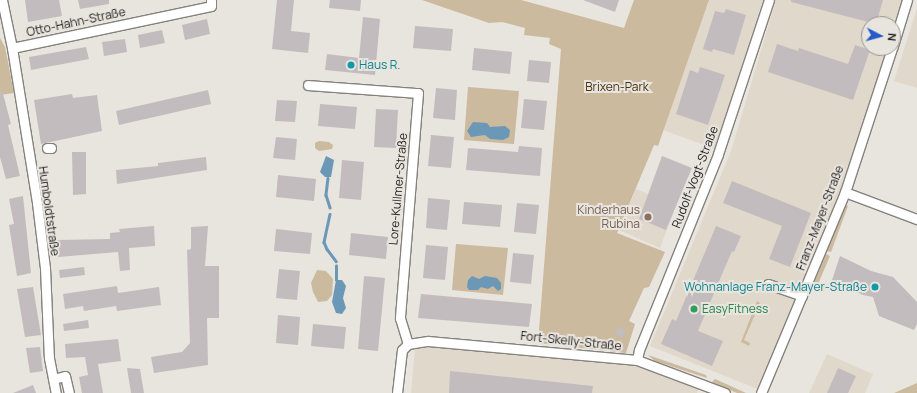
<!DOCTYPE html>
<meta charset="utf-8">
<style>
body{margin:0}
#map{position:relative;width:917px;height:393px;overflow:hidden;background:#e8e4de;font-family:Manrope,sans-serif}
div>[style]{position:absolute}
.built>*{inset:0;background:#e1d8cc}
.green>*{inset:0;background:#ccba9f}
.water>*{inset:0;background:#6c98b7}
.stream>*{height:2.5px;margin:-1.25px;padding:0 1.25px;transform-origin:1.25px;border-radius:1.25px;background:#6c98b7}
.building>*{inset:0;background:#c3bcbe}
.roads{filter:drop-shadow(1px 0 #85827d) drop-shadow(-1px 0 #85827d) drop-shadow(0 1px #85827d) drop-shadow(0 -1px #85827d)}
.minor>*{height:9px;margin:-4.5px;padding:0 4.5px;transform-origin:4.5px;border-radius:4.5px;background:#fff}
.dots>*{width:11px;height:11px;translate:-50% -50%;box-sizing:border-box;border:2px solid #e8e4de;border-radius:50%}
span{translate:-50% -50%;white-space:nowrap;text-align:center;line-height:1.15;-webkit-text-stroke:4px #e8e4de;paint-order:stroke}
.street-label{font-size:12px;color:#1e1d1b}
.culture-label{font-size:12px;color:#0d838f}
.left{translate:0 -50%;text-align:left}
.right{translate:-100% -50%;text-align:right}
.park-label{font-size:12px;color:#46310e}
.education-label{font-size:12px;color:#785e54}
.leisure-label{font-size:12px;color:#27864d}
.north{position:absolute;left:861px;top:16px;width:40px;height:40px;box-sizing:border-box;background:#e8e4de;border:1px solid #979490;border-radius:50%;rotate:96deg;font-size:11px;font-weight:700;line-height:16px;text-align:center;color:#1e1d1b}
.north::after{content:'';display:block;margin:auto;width:14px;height:18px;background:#255ac7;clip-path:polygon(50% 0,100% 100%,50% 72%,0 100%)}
</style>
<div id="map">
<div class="built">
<div style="clip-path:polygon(709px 0,763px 0,715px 149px,663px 130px)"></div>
<div style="clip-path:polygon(776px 0,903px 0,893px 34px,893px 24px,869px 24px,869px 48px,889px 48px,842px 193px,760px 390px,650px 346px,731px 151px)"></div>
<div style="clip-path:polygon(917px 8px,917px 88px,894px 81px)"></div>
<div style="clip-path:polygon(636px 189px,676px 205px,660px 248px,619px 230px)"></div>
<div style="clip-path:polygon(422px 346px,624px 363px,654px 370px,699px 388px,697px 393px,411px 393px,415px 348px)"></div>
<div style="clip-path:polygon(827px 354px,873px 374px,865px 393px,809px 393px)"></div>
</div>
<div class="green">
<div style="clip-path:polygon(422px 0,521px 0,624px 28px,634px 0,709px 0,658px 146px,654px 145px,617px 233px,665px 252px,649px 287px,644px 288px,629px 321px,635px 324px,626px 353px,538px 343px,561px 49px,549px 44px,550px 38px,524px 35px,525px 28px,502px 22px,489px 23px)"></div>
<div style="clip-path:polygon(0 38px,5px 47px,14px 93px,0 95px)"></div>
<div style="clip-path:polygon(468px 87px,519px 91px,514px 144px,464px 140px)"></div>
<div style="clip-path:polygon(319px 141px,329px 142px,333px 145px,332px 149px,319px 151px,315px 148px,315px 143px)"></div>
<div style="clip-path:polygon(846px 205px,848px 206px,831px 252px,827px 251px)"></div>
<div style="clip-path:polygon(456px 244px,508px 248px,503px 295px,452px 290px)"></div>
<div style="clip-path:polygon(826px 254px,830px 256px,818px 284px,814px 283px)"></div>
<div style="clip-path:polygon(317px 270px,326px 271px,333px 279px,332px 295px,327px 301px,318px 302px,313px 292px,311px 283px)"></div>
<div style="clip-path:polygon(757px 301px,760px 303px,744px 340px,750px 343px,749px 346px,741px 342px)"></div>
<div style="clip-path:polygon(648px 355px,706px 375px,707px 378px,655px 361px)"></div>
<div style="clip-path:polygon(715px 379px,746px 393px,737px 393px,712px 382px)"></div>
<div style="clip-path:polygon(917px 383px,917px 393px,894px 393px)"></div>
</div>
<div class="water">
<div style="clip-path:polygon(473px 122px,487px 123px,490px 127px,505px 126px,510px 130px,509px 137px,503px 140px,490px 139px,485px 135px,471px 137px,467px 131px)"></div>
<div style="clip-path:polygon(326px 156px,334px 160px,331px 177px,325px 177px,320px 172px)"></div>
<div style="clip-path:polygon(472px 276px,479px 279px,485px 276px,497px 278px,501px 283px,501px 289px,498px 291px,493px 286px,488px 289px,481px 287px,478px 290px,469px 290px,467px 287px,468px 280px)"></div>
<div style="clip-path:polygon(336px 280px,342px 280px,346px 286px,343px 298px,346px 308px,342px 314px,336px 313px,332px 302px)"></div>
</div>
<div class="stream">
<div style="left:328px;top:178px;width:17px;rotate:97deg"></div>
<div style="left:326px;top:195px;width:13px;rotate:72deg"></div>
<div style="left:330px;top:214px;width:29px;rotate:102deg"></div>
<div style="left:324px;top:242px;width:8px;rotate:67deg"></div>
<div style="left:327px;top:249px;width:15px;rotate:53deg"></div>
<div style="left:336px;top:280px;width:14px;rotate:-90deg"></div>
</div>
<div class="building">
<div style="clip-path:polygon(25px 0,59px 0,62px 16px,28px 22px)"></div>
<div style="clip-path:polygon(78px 0,109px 0,109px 4px,80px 9px)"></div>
<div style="clip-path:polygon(277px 0,294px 0,291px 31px,310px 33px,308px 53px,272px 49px)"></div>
<div style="clip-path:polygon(330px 0,361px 0,360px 11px,329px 8px)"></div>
<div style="clip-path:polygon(583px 0,619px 0,615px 12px)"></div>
<div style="clip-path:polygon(791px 0,883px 0,876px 24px,791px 2px)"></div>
<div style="clip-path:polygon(726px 9px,746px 15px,734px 55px,713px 49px,712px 52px,703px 49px,715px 11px,724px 13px)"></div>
<div style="clip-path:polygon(363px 17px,380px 19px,375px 75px,325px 70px,327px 54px,359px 58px)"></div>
<div style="clip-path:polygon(207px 19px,210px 34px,185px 40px,182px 25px)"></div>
<div style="clip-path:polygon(415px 26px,453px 29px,451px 51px,413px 48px)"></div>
<div style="clip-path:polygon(162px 30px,165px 43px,140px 48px,138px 35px)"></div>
<div style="clip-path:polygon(125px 39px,127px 52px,104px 56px,102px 42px)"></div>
<div style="clip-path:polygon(777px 44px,798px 51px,799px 48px,848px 64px,855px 45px,870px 50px,853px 100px,768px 72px)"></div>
<div style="clip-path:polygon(86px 47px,89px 59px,31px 70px,29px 57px)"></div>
<div style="clip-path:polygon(474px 48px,512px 52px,510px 74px,472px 70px)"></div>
<div style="clip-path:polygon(529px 60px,551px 62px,549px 83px,527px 81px)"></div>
<div style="clip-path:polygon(700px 67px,725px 75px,708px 125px,676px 114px,690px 70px,698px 73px)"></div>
<div style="clip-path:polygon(436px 88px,457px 90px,455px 120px,433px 118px)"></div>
<div style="clip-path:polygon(2px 90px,11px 124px,8px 125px,20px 176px,6px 179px,0 157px,0 91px)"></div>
<div style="clip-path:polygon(208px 90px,211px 104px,119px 125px,116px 111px)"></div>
<div style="clip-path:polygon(72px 94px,73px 98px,97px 95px,102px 131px,41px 144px,34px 100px)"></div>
<div style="clip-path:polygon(524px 99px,547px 101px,544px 130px,521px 128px)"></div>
<div style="clip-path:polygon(277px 100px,297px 101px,295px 122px,275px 121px)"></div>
<div style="clip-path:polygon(320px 104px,357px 107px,355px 129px,318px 126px)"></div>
<div style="clip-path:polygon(376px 109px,398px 110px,396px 148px,374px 147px)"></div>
<div style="clip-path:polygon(431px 135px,454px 137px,451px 168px,428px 166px)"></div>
<div style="clip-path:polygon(276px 137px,297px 139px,295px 160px,273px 158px)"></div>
<div style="clip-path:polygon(519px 146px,542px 148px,540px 176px,466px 170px,468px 148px,518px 152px)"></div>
<div style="clip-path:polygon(72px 152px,86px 152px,86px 194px,73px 195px)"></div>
<div style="clip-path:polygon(662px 156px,692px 168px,666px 230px,639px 219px)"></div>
<div style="clip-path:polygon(206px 157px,207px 170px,117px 184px,116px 170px,158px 166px,158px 163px)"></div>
<div style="clip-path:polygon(342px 160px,364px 162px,361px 200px,339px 198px)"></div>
<div style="clip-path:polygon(278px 175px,316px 179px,314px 201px,276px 197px)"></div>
<div style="clip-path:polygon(732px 181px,811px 213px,790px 267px,769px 259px,782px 226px,723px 203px)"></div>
<div style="clip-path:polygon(23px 196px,31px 273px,17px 276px,9px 225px,14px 224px,9px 199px)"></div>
<div style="clip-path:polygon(428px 198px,450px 200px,447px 230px,426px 228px)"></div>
<div style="clip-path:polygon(464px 202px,502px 205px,500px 227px,462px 224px)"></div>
<div style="clip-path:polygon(517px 203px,539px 205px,536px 234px,514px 232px)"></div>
<div style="clip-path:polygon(154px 226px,155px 246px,129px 248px,130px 270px,120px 271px,118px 252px,58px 257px,57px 240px,110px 239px,110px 233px,120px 232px,119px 229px)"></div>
<div style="clip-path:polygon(208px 226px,205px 266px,219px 266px,219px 318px,207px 318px,208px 365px,154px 373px,151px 357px,182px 352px,190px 343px,187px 250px,191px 249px,191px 227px)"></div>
<div style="clip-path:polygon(716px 226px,741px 236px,734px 252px,732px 251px,698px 331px,723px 341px,712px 366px,661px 344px,672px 319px,676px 321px)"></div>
<div style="clip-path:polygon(276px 229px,312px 233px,310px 254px,274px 251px)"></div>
<div style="clip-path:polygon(351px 233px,388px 237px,386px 259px,349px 255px)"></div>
<div style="clip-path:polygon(426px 245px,448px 247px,445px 280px,423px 278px)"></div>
<div style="clip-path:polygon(513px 253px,534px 255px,531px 284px,510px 282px)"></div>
<div style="clip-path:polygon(840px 256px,871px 271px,893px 277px,917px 302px,917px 324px,914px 330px,879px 316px,873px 297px,863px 295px,832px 280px)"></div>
<div style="clip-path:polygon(84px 267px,85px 275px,60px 278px,59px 270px)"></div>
<div style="clip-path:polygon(279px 269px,300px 271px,297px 300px,276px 298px)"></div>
<div style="clip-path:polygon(364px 276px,385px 278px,378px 351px,358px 349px)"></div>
<div style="clip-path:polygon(117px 286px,118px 293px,159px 287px,161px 305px,117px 311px,116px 306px,84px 311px,83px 306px,65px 309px,63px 294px)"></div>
<div style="clip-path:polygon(33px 287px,41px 335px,25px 337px,17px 289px)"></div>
<div style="clip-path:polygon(421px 294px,532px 304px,529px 327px,418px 318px)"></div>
<div style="clip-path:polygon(278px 315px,300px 317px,298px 345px,276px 343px)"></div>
<div style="clip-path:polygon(88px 320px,89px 328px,64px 331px,63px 324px)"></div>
<div style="clip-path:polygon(313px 324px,346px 327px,344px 349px,311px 346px)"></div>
<div style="clip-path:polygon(619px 327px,626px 331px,622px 338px,615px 334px)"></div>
<div style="clip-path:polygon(118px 339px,121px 361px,98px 364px,103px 393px,82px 393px,79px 377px,88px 375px,85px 357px,66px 358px,65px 344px)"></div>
<div style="clip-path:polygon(40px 347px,43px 371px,30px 373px,26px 348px)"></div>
<div style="clip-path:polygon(127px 368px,140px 369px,144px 393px,131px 393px)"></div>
<div style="clip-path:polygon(838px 368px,856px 376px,848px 393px,827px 393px)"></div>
<div style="clip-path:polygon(450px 371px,593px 386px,592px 393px,449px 393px)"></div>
<div style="clip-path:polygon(33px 385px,36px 393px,13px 393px)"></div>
</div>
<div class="roads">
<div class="minor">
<div style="left:2px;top:0;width:49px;rotate:78.2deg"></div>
<div style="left:12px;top:48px;width:203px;rotate:-11.9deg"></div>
<div style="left:211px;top:6px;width:6px;rotate:-90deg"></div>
<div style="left:893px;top:46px;width:48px;rotate:-73.1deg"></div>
<div style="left:12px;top:48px;width:157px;rotate:80.8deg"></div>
<div style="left:37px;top:203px;width:65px;rotate:83deg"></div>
<div style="left:45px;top:268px;width:90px;rotate:87.5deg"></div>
<div style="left:49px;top:358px;width:36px;rotate:79deg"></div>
<div style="left:308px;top:85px;width:110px;rotate:4.2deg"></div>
<div style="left:418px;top:93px;width:226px;rotate:94.6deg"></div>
<div style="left:400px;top:318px;width:27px;rotate:73deg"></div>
<div style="left:47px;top:148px;width:4px"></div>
<div style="left:845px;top:192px;width:77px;rotate:20.6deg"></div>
<div style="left:768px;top:284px;width:36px;rotate:19deg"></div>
<div style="left:637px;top:360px;width:10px;rotate:-79deg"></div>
<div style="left:639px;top:350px;width:211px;rotate:-68deg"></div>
<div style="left:718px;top:154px;width:162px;rotate:-71.7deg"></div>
<div style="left:53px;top:379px;width:12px;rotate:-14deg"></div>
<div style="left:65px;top:376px;width:17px;rotate:77deg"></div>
<div style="left:397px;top:393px;width:43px;rotate:-83.4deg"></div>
<div style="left:402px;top:350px;width:8px;rotate:-45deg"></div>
<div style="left:408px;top:344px;width:20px;rotate:-9deg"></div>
<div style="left:428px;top:341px;width:210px;rotate:5.2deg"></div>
<div style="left:637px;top:360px;width:94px;rotate:20.6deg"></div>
<div style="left:761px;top:393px;width:218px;rotate:-67.3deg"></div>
<div style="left:845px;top:192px;width:151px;rotate:-71.9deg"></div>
</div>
</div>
<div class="dots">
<div style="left:351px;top:65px;background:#0f9aa8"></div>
<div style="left:648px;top:217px;background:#8d6e63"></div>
<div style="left:875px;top:287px;background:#0f9aa8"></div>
<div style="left:694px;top:309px;background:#2e9e5b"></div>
</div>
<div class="street-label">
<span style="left:76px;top:22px;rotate:-12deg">Otto-Hahn-Straße</span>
<span style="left:695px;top:177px;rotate:-69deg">Rudolf-Vogt-Straße</span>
<span style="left:398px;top:189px;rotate:-85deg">Lore-Kullmer-Straße</span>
<span style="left:49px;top:211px;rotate:82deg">Humboldtstraße</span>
<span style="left:820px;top:218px;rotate:-69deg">Franz-Mayer-Straße</span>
<span style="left:571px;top:341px;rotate:6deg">Fort-Skelly-Straße</span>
</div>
<div class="culture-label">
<span class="left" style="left:359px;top:65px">Haus R.</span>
<span class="right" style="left:867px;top:287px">Wohnanlage Franz-Mayer-Straße</span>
</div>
<div class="park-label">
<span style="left:617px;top:87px">Brixen-Park</span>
</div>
<div class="education-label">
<span class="right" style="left:640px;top:217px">Kinderhaus<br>Rubina</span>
</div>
<div class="leisure-label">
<span class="left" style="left:702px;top:309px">EasyFitness</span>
</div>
<div class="north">N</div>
</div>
